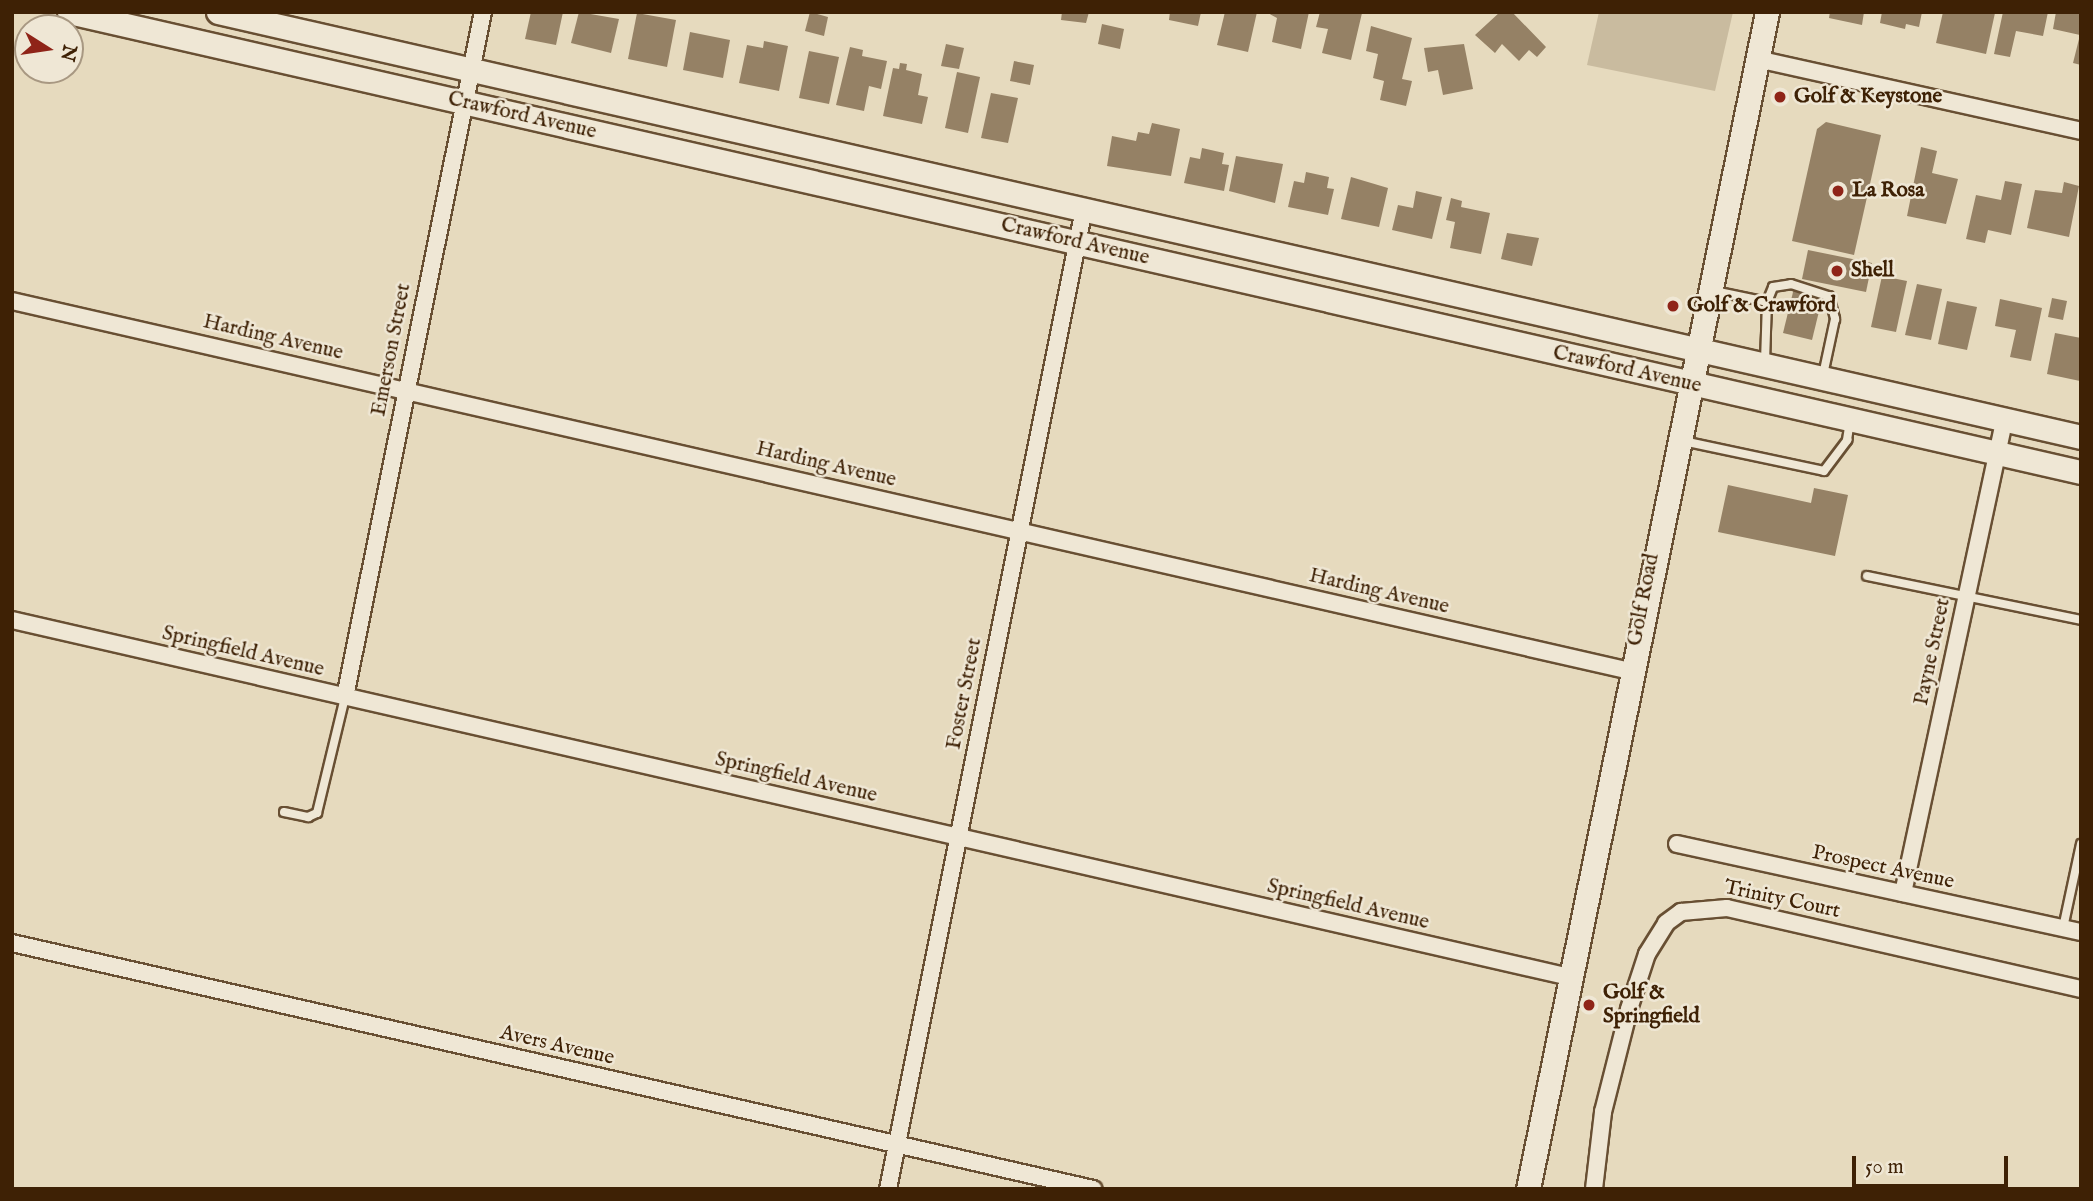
<!DOCTYPE html>
<style>
body{margin:0}
#map{position:relative;width:2093px;height:1201px;overflow:hidden;background:#e6dabe;font-family:"IM FELL English",serif}
div>[style]{position:absolute}
.green>*{inset:0;background:#c9bb9f}
.building>*{inset:0;background:#958165}
.roads{filter:drop-shadow(2px 0 #684f33) drop-shadow(-2px 0 #684f33) drop-shadow(0 2px #684f33) drop-shadow(0 -2px #684f33)}
.service>*{height:8px;margin:-4px;padding:0 4px;transform-origin:4px;border-radius:4px;background:#efe7d5}
.minor>*{height:16px;margin:-8px;padding:0 8px;transform-origin:8px;border-radius:8px;background:#efe7d5}
.secondary>*{height:23px;margin:-11.5px;padding:0 11.5px;transform-origin:11.5px;border-radius:11.5px;background:#efe7d5}
.dots>*{width:19px;height:19px;translate:-50% -50%;box-sizing:border-box;border:4px solid #efe7d5;border-radius:50%}
span{translate:-50% -50%;white-space:nowrap;text-align:center;line-height:1.15;-webkit-text-stroke:5px #efe7d5;paint-order:stroke}
.poi-label{font-size:21px;color:#3e2105;font-weight:700}
.left{translate:0 -50%;text-align:left}
.street-label{font-size:21px;color:#3e2105}
.frame{position:absolute;inset:0;border:14px solid #3e2105;pointer-events:none}
.north{position:absolute;left:14px;top:14px;width:70px;height:70px;box-sizing:border-box;background:#efe7d5;border:2px solid #a89882;border-radius:50%;rotate:102deg;font-size:19px;font-weight:700;line-height:28px;text-align:center;color:#3e2105}
.north::after{content:'';display:block;margin:auto;width:24px;height:32px;background:#8f2418;clip-path:polygon(50% 0,100% 100%,50% 72%,0 100%)}
.scale{position:absolute;left:1852px;top:1156px;width:156px;height:32px;box-sizing:border-box;border:4px solid #3e2105;border-top:0;padding-left:9px;font-size:21px;line-height:24px;white-space:nowrap;color:#3e2105;-webkit-text-stroke:5px #efe7d5;paint-order:stroke}
</style>
<div id="map">
<div class="green">
<div style="clip-path:polygon(1599px 12px,1733px 12px,1715px 91px,1587px 65px)"></div>
</div>
<div class="building">
<div style="clip-path:polygon(531px 12px,563px 12px,556px 45px,525px 39px)"></div>
<div style="clip-path:polygon(579px 12px,619px 19px,611px 53px,571px 43px)"></div>
<div style="clip-path:polygon(810px 12px,828px 17px,824px 36px,805px 31px)"></div>
<div style="clip-path:polygon(1062px 12px,1089px 12px,1086px 23px,1061px 20px)"></div>
<div style="clip-path:polygon(1170px 12px,1201px 12px,1198px 26px,1169px 20px)"></div>
<div style="clip-path:polygon(1225px 12px,1257px 12px,1248px 52px,1217px 45px)"></div>
<div style="clip-path:polygon(1266px 12px,1309px 12px,1301px 49px,1272px 42px,1277px 18px)"></div>
<div style="clip-path:polygon(1320px 12px,1362px 13px,1351px 60px,1322px 53px,1328px 29px,1316px 27px)"></div>
<div style="clip-path:polygon(1500px 12px,1512px 12px,1546px 47px,1537px 57px,1529px 50px,1519px 61px,1502px 44px,1495px 53px,1475px 35px)"></div>
<div style="clip-path:polygon(1830px 12px,1864px 12px,1862px 25px,1829px 18px)"></div>
<div style="clip-path:polygon(1882px 12px,1922px 12px,1919px 27px,1906px 24px,1905px 29px,1880px 23px)"></div>
<div style="clip-path:polygon(1943px 12px,1995px 13px,1986px 54px,1936px 43px)"></div>
<div style="clip-path:polygon(2003px 12px,2048px 12px,2043px 36px,2016px 31px,2010px 57px,1994px 54px)"></div>
<div style="clip-path:polygon(2056px 12px,2081px 12px,2081px 65px,2073px 63px,2080px 35px,2053px 29px)"></div>
<div style="clip-path:polygon(637px 13px,676px 20px,667px 67px,628px 59px)"></div>
<div style="clip-path:polygon(1102px 24px,1124px 29px,1120px 49px,1098px 44px)"></div>
<div style="clip-path:polygon(1371px 26px,1412px 38px,1402px 79px,1412px 81px,1406px 106px,1380px 100px,1384px 81px,1373px 78px,1378px 54px,1366px 51px)"></div>
<div style="clip-path:polygon(690px 32px,730px 40px,723px 78px,683px 70px)"></div>
<div style="clip-path:polygon(764px 41px,788px 46px,779px 91px,739px 83px,747px 45px,763px 48px)"></div>
<div style="clip-path:polygon(946px 44px,964px 48px,959px 69px,941px 66px)"></div>
<div style="clip-path:polygon(1464px 44px,1473px 89px,1443px 95px,1438px 70px,1428px 72px,1424px 48px)"></div>
<div style="clip-path:polygon(850px 47px,863px 50px,862px 56px,887px 61px,881px 89px,869px 86px,864px 111px,836px 105px)"></div>
<div style="clip-path:polygon(809px 51px,839px 57px,829px 104px,799px 98px)"></div>
<div style="clip-path:polygon(1014px 61px,1034px 65px,1030px 85px,1010px 81px)"></div>
<div style="clip-path:polygon(900px 63px,907px 64px,906px 70px,922px 74px,918px 95px,928px 97px,922px 124px,883px 116px,893px 68px,899px 69px)"></div>
<div style="clip-path:polygon(957px 72px,980px 77px,968px 133px,945px 128px)"></div>
<div style="clip-path:polygon(991px 93px,1018px 98px,1008px 143px,981px 138px)"></div>
<div style="clip-path:polygon(1826px 122px,1881px 135px,1854px 255px,1792px 241px,1817px 129px)"></div>
<div style="clip-path:polygon(1152px 123px,1180px 129px,1171px 176px,1107px 166px,1112px 136px,1136px 141px,1138px 132px,1149px 134px)"></div>
<div style="clip-path:polygon(1921px 147px,1937px 151px,1932px 173px,1958px 179px,1946px 224px,1907px 216px)"></div>
<div style="clip-path:polygon(1202px 148px,1224px 153px,1222px 164px,1229px 165px,1224px 191px,1184px 183px,1190px 157px,1200px 159px)"></div>
<div style="clip-path:polygon(1236px 156px,1283px 164px,1275px 203px,1229px 191px)"></div>
<div style="clip-path:polygon(1306px 172px,1329px 177px,1327px 188px,1334px 189px,1328px 215px,1288px 207px,1294px 181px,1304px 183px)"></div>
<div style="clip-path:polygon(1351px 177px,1388px 188px,1379px 227px,1341px 219px)"></div>
<div style="clip-path:polygon(2005px 181px,2022px 184px,2011px 235px,1988px 230px,1985px 243px,1966px 239px,1976px 195px,2001px 200px)"></div>
<div style="clip-path:polygon(2064px 182px,2079px 186px,2069px 237px,2027px 228px,2035px 190px,2062px 193px)"></div>
<div style="clip-path:polygon(1416px 191px,1442px 197px,1432px 239px,1392px 230px,1398px 205px,1413px 208px)"></div>
<div style="clip-path:polygon(1451px 198px,1462px 201px,1461px 207px,1490px 213px,1481px 254px,1450px 248px,1455px 222px,1446px 220px)"></div>
<div style="clip-path:polygon(1507px 233px,1539px 238px,1532px 266px,1501px 259px)"></div>
<div style="clip-path:polygon(1808px 250px,1872px 263px,1866px 292px,1802px 279px)"></div>
<div style="clip-path:polygon(1882px 276px,1907px 281px,1896px 332px,1871px 327px)"></div>
<div style="clip-path:polygon(1917px 284px,1942px 289px,1931px 340px,1905px 335px)"></div>
<div style="clip-path:polygon(1794px 288px,1823px 295px,1812px 340px,1783px 333px)"></div>
<div style="clip-path:polygon(2052px 298px,2067px 301px,2063px 320px,2048px 317px)"></div>
<div style="clip-path:polygon(2000px 299px,2042px 308px,2031px 361px,2010px 357px,2016px 330px,1995px 326px)"></div>
<div style="clip-path:polygon(1947px 301px,1977px 307px,1967px 350px,1938px 344px)"></div>
<div style="clip-path:polygon(2055px 333px,2081px 338px,2080px 381px,2047px 374px)"></div>
<div style="clip-path:polygon(1728px 485px,1811px 503px,1814px 488px,1848px 495px,1835px 556px,1718px 532px)"></div>
</div>
<div class="roads">
<div class="service">
<div style="left:1714px;top:291px;width:54px;rotate:11.7deg"></div>
<div style="left:1767px;top:302px;width:16px;rotate:-68deg"></div>
<div style="left:1773px;top:287px;width:18px;rotate:-9deg"></div>
<div style="left:1791px;top:284px;width:40px;rotate:18deg"></div>
<div style="left:1829px;top:296px;width:24px;rotate:75deg"></div>
<div style="left:1835px;top:319px;width:57px;rotate:102.1deg"></div>
<div style="left:1765px;top:362px;width:60px;rotate:-88.1deg"></div>
<div style="left:1683px;top:441px;width:144px;rotate:12deg"></div>
<div style="left:1824px;top:471px;width:39px;rotate:-53deg"></div>
<div style="left:1847px;top:440px;width:18px;rotate:-81deg"></div>
<div style="left:1867px;top:576px;width:218px;rotate:11.6deg"></div>
<div style="left:284px;top:812px;width:25px;rotate:12deg"></div>
<div style="left:308px;top:817px;width:10px;rotate:-24deg"></div>
<div style="left:317px;top:813px;width:119px;rotate:-76.4deg"></div>
<div style="left:2063px;top:928px;width:86px;rotate:-77.9deg"></div>
</div>
<div class="minor">
<div style="left:1757px;top:59px;width:332px;rotate:12.5deg"></div>
<div style="left:12px;top:301px;width:1660px;rotate:12.88deg"></div>
<div style="left:12px;top:620px;width:1598px;rotate:12.91deg"></div>
<div style="left:345px;top:697px;width:699px;rotate:-78.61deg"></div>
<div style="left:1677px;top:844px;width:413px;rotate:12.3deg"></div>
<div style="left:1903px;top:893px;width:484px;rotate:-77.9deg"></div>
<div style="left:12px;top:943px;width:1109px;rotate:12.82deg"></div>
<div style="left:888px;top:1189px;width:999px;rotate:-78.69deg"></div>
<div style="left:1594px;top:1189px;width:78px;rotate:-83.3deg"></div>
<div style="left:1603px;top:1112px;width:106px;rotate:-75.8deg"></div>
<div style="left:1629px;top:1009px;width:58px;rotate:-71.9deg"></div>
<div style="left:1647px;top:954px;width:36px;rotate:-58deg"></div>
<div style="left:1666px;top:923px;width:19px;rotate:-36deg"></div>
<div style="left:1681px;top:912px;width:46px;rotate:-5deg"></div>
<div style="left:1727px;top:908px;width:363px;rotate:12.9deg"></div>
</div>
<div class="secondary">
<div style="left:69px;top:12px;width:2064px;rotate:12.88deg"></div>
<div style="left:218px;top:12px;width:1911px;rotate:12.85deg"></div>
<div style="left:1528px;top:1189px;width:1201px;rotate:-78.52deg"></div>
</div>
</div>
<div class="dots">
<div style="left:1780px;top:97px;background:#8f2418"></div>
<div style="left:1838px;top:191px;background:#8f2418"></div>
<div style="left:1837px;top:271px;background:#8f2418"></div>
<div style="left:1673px;top:306px;background:#8f2418"></div>
<div style="left:1589px;top:1005px;background:#8f2418"></div>
</div>
<div class="poi-label">
<span class="left" style="left:1794px;top:97px">Golf &amp; Keystone</span>
<span class="left" style="left:1852px;top:191px">La Rosa</span>
<span class="left" style="left:1851px;top:271px">Shell</span>
<span class="left" style="left:1687px;top:306px">Golf &amp; Crawford</span>
<span class="left" style="left:1603px;top:1005px">Golf &amp;<br>Springfield</span>
</div>
<div class="street-label">
<span style="left:522px;top:116px;rotate:13deg">Crawford Avenue</span>
<span style="left:1075px;top:242px;rotate:13deg">Crawford Avenue</span>
<span style="left:273px;top:338px;rotate:13deg">Harding Avenue</span>
<span style="left:392px;top:350px;rotate:-79deg">Emerson Street</span>
<span style="left:1627px;top:370px;rotate:13deg">Crawford Avenue</span>
<span style="left:826px;top:465px;rotate:13deg">Harding Avenue</span>
<span style="left:1379px;top:592px;rotate:13deg">Harding Avenue</span>
<span style="left:1644px;top:600px;rotate:-79deg">Golf Road</span>
<span style="left:243px;top:652px;rotate:13deg">Springfield Avenue</span>
<span style="left:1933px;top:652px;rotate:-78deg">Payne Street</span>
<span style="left:965px;top:694px;rotate:-79deg">Foster Street</span>
<span style="left:796px;top:778px;rotate:13deg">Springfield Avenue</span>
<span style="left:1883px;top:868px;rotate:12deg">Prospect Avenue</span>
<span style="left:1782px;top:900px;rotate:12deg">Trinity Court</span>
<span style="left:1348px;top:905px;rotate:13deg">Springfield Avenue</span>
<span style="left:557px;top:1046px;rotate:13deg">Avers Avenue</span>
</div>
<div class="frame"></div>
<div class="north">N</div>
<div class="scale">50 m</div>
</div>
